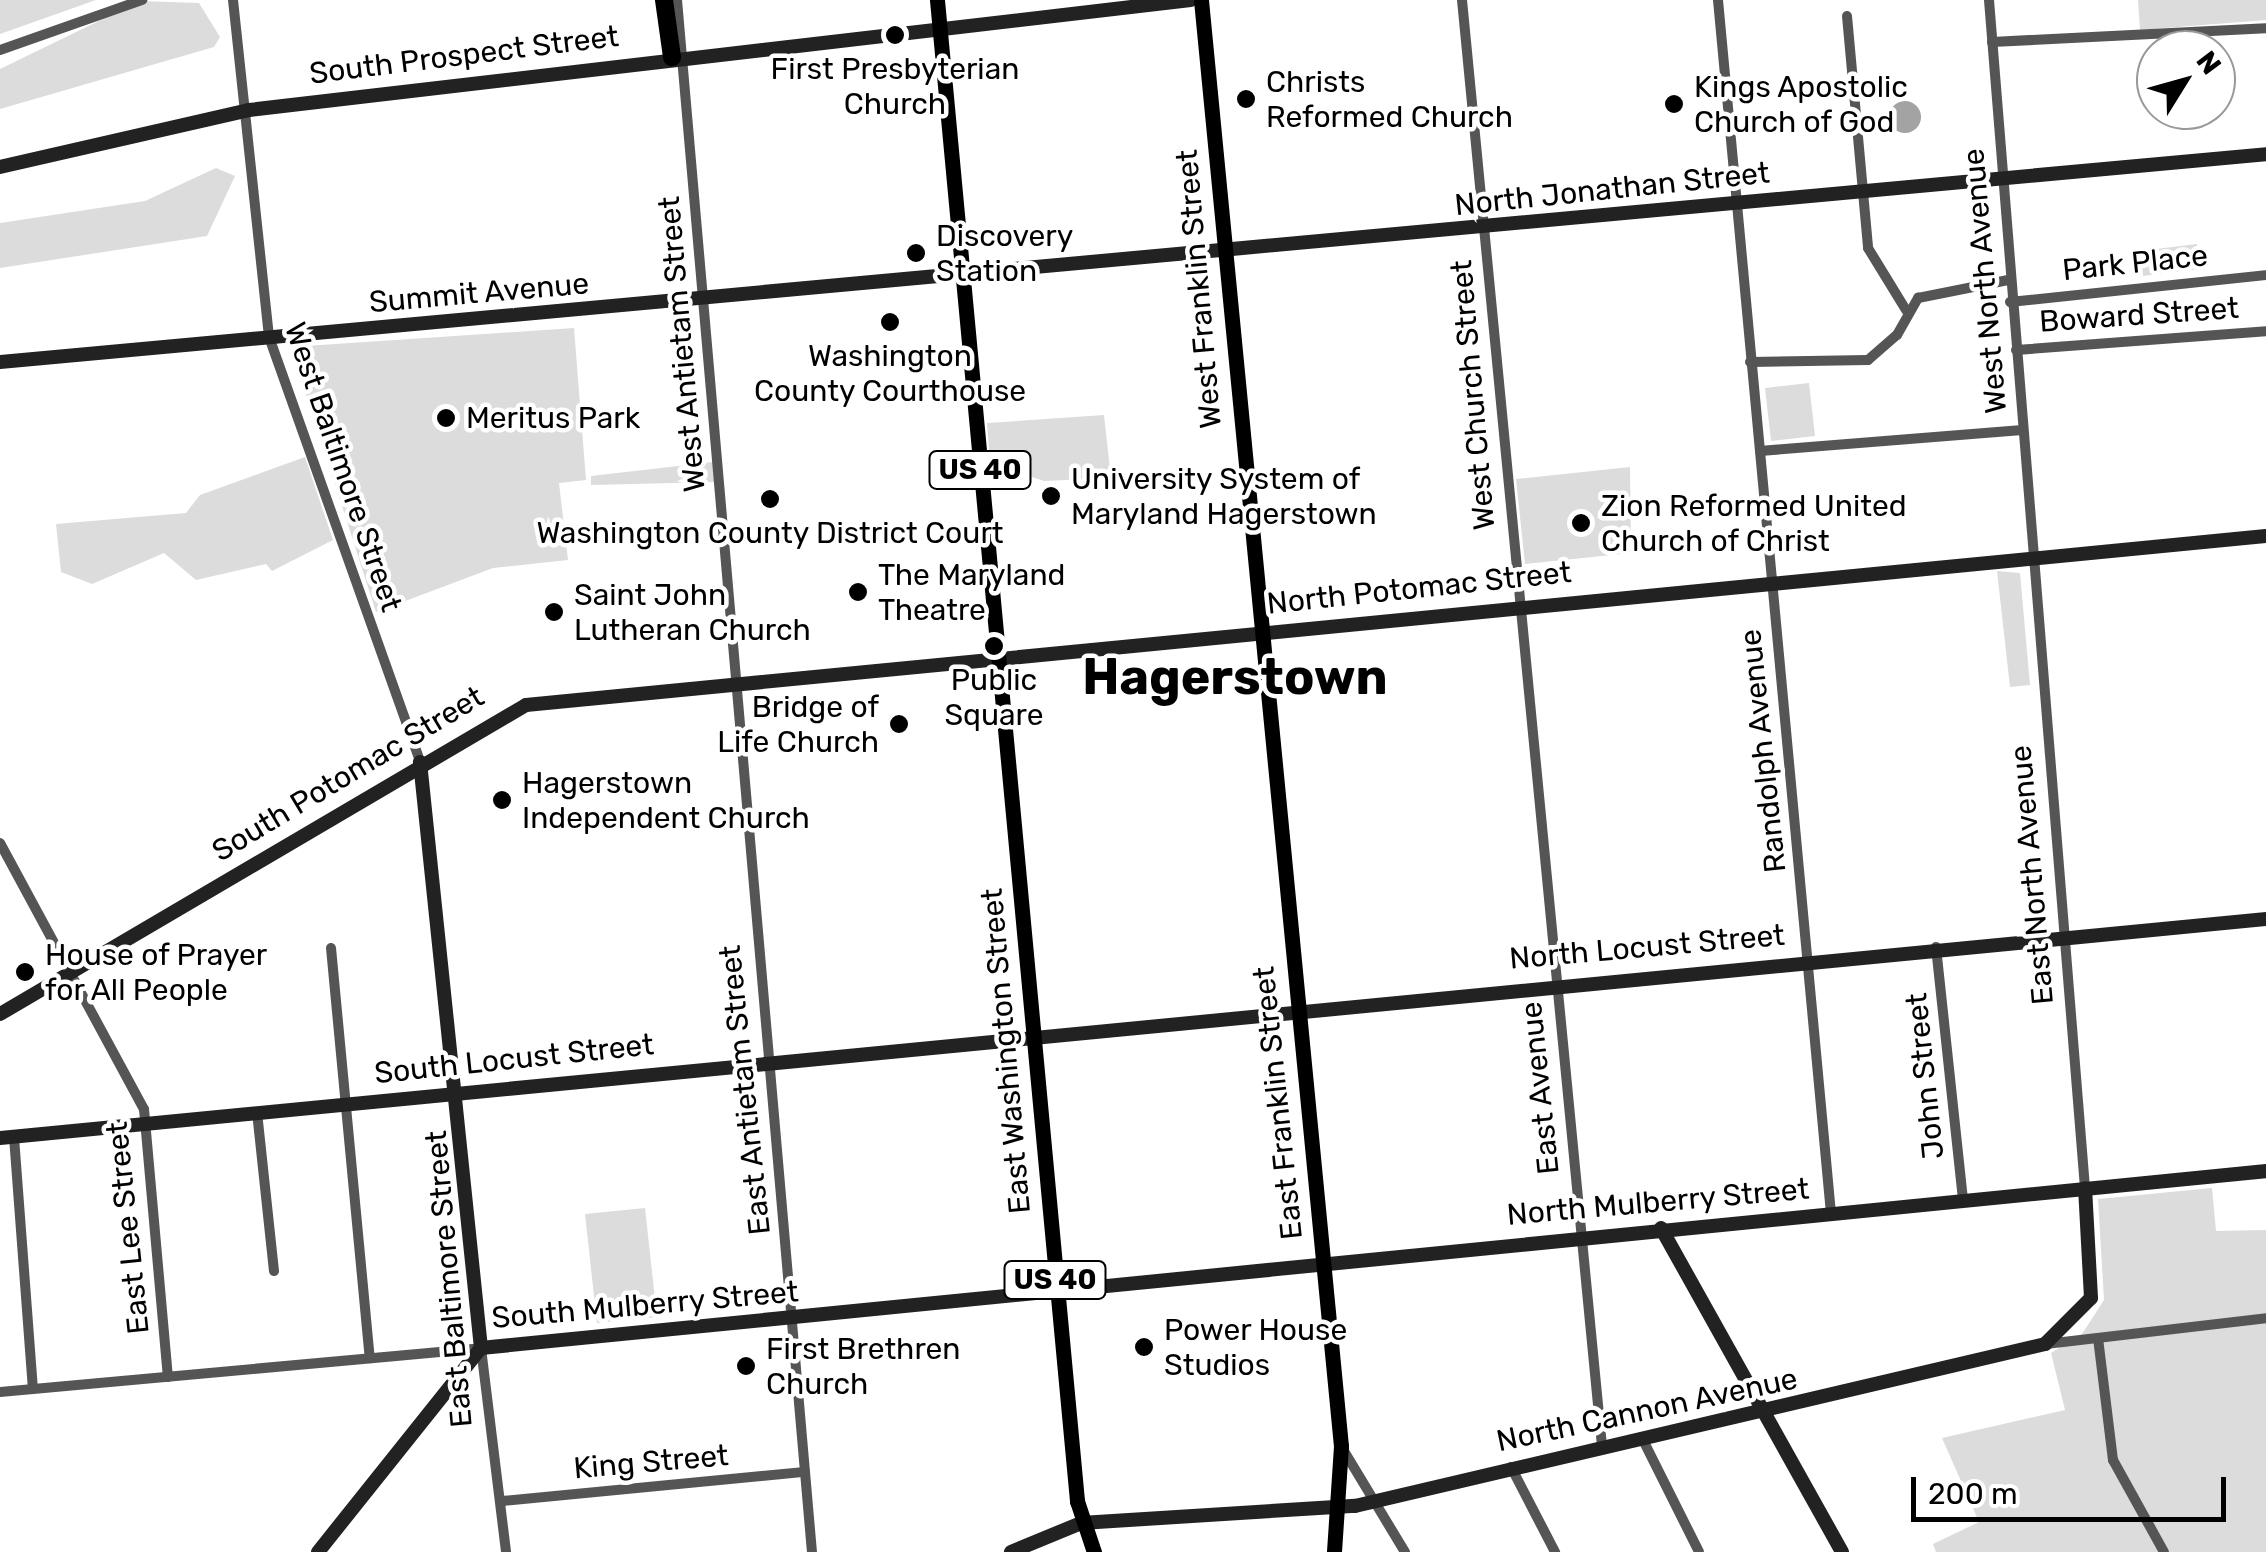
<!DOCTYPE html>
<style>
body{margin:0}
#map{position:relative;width:2266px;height:1552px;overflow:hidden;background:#fff;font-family:Rubik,sans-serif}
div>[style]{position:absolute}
.green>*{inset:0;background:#dcdcdc}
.water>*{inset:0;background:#a3a3a3}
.round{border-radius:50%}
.street>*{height:10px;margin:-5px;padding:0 5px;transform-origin:5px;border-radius:5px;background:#555}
.secondary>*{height:14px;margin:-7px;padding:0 7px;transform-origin:7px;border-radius:7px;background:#222}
.primary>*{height:15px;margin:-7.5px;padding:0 7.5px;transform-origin:7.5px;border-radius:7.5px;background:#000}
.highway>*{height:18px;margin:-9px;padding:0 9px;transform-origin:9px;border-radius:9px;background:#000}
.dots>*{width:28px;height:28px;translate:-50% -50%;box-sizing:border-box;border:5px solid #fff;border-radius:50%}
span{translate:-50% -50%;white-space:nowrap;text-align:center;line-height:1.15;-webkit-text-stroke:9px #fff;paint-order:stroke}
.shield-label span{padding:2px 8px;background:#fff;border:2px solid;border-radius:8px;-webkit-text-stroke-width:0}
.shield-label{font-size:28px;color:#000;font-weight:700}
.street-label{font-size:30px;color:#000}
.poi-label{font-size:30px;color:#000}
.left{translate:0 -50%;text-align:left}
.right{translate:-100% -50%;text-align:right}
.town-label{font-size:50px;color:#000;font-weight:700}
.north{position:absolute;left:2136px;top:30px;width:100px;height:100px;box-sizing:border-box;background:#fff;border:2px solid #999;border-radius:50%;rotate:53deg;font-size:28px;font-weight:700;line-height:40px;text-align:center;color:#000}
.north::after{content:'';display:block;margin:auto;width:35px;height:45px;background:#000;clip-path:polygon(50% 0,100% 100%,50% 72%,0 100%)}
.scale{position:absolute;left:1911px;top:1477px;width:315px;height:45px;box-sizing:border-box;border:5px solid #000;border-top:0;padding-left:12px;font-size:30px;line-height:35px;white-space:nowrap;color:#000;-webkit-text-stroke:8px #fff;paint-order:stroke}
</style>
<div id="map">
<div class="green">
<div style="clip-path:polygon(0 0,96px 0,0 34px)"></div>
<div style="clip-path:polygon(2138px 0,2266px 0,2266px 20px,2140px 30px)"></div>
<div style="clip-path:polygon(140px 1px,199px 3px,220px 37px,214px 47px,0 109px,0 69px)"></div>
<div style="clip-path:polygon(216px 168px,235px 176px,207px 236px,0 268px,0 223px,145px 201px)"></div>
<div style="clip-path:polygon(2197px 244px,2200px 269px,2143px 276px,2140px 251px)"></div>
<div style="clip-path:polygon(574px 328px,586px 480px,559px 483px,568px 560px,493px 568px,376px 612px,291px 347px)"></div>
<div style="clip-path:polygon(1809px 383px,1815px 436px,1771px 441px,1765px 388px)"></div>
<div style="clip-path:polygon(1104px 415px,1111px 478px,1044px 481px,1032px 477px,1027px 458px,990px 461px,987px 423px)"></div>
<div style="clip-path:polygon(305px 457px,333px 540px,272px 571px,266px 564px,196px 580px,164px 553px,92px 584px,61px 572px,56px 524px,186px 513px,200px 495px)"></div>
<div style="clip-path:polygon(713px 462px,715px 482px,591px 485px,591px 476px)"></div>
<div style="clip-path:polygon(1630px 467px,1631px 553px,1525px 564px,1516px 479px)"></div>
<div style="clip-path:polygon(1997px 571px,2020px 573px,2030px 685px,2010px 687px)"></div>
<div style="clip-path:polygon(2212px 1188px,2216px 1231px,2266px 1230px,2266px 1552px,1936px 1552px,1933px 1544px,1979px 1522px,1942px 1438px,2065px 1410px,2051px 1353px,2082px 1334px,2104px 1300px,2098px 1199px)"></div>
<div style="clip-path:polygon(645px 1208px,657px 1317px,597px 1323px,585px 1214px)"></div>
</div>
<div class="water">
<div class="round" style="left:1889px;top:101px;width:32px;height:32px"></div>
</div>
<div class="street">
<div style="left:233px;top:0;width:339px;rotate:83.9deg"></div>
<div style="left:269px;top:337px;width:451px;rotate:70.4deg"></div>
<div style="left:677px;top:0;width:1558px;rotate:85.03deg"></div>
<div style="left:1462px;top:0;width:1454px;rotate:84.47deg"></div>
<div style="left:1718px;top:0;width:1219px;rotate:84.68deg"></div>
<div style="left:1989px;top:0;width:1192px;rotate:85.38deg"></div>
<div style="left:1847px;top:16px;width:233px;rotate:84.8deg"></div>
<div style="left:1868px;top:248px;width:73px;rotate:58.5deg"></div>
<div style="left:1992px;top:42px;width:274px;rotate:-2.9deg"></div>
<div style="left:0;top:50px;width:151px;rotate:-19.4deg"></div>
<div style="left:2010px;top:302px;width:257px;rotate:-6deg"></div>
<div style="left:2016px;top:350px;width:251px;rotate:-4.3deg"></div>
<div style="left:1750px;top:362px;width:118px;rotate:-1deg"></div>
<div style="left:1868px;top:360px;width:38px;rotate:-41deg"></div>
<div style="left:1897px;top:335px;width:43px;rotate:-60.4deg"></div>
<div style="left:1918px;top:298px;width:92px;rotate:-11.3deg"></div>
<div style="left:1760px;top:451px;width:263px;rotate:-4.6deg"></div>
<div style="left:0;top:843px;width:302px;rotate:61.6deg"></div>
<div style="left:144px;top:1109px;width:269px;rotate:84.9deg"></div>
<div style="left:1936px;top:947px;width:255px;rotate:83.9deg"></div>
<div style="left:331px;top:948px;width:412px;rotate:84.6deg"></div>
<div style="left:257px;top:1112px;width:160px;rotate:83.9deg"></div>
<div style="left:14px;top:1137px;width:252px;rotate:85.7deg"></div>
<div style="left:2098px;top:1338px;width:123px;rotate:83deg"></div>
<div style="left:2113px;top:1460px;width:105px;rotate:61deg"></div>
<div style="left:2046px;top:1344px;width:222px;rotate:-6.7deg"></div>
<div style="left:0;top:1392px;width:483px;rotate:-5.2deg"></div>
<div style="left:481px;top:1348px;width:206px;rotate:83deg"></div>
<div style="left:1642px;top:1438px;width:127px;rotate:63.4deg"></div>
<div style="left:1341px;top:1446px;width:124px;rotate:58.9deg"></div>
<div style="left:1511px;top:1467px;width:96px;rotate:62.6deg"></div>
<div style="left:502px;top:1501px;width:304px;rotate:-5.5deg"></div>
</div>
<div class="secondary">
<div style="left:0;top:167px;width:255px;rotate:-12.9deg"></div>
<div style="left:249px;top:110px;width:948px;rotate:-6.66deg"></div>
<div style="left:0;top:362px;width:2276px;rotate:-5.24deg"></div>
<div style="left:420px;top:762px;width:589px;rotate:84.06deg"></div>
<div style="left:0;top:1014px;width:610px;rotate:-30.43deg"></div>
<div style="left:526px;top:705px;width:1748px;rotate:-5.55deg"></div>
<div style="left:0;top:1138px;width:2277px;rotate:-5.52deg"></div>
<div style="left:1661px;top:1228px;width:371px;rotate:60.8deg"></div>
<div style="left:481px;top:1348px;width:1794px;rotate:-5.66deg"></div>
<div style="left:318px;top:1552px;width:261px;rotate:-51.4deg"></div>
<div style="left:1011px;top:1552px;width:76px;rotate:-22.5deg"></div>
<div style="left:1081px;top:1523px;width:275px;rotate:-3.6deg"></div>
<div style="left:1355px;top:1506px;width:709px;rotate:-13.21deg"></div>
<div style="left:2045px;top:1344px;width:65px;rotate:-45deg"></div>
<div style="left:2091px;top:1298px;width:110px;rotate:-93.1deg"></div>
</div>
<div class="primary">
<div style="left:937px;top:0;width:1508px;rotate:84.67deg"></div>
<div style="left:1077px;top:1501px;width:54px;rotate:71.6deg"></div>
<div style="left:1201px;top:0;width:1453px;rotate:84.47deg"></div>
<div style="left:1341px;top:1446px;width:106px;rotate:93.8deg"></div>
</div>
<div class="highway">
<div style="left:664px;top:0;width:58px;rotate:82deg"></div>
</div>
<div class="dots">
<div style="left:895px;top:35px;background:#000"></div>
<div style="left:1246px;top:99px;background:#000"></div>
<div style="left:1674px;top:104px;background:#000"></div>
<div style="left:916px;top:253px;background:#000"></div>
<div style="left:890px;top:322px;background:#000"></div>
<div style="left:446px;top:418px;background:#000"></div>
<div style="left:1051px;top:496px;background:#000"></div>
<div style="left:770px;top:499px;background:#000"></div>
<div style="left:1581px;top:523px;background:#000"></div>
<div style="left:858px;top:592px;background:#000"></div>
<div style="left:554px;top:612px;background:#000"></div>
<div style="left:994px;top:646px;background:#000"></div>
<div style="left:899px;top:724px;background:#000"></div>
<div style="left:502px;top:800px;background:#000"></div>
<div style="left:25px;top:972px;background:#000"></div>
<div style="left:1144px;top:1347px;background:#000"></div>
<div style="left:746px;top:1366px;background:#000"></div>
</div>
<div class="shield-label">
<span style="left:980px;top:470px">US 40</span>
<span style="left:1055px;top:1280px">US 40</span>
</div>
<div class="street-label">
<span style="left:464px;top:55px;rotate:-7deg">South Prospect Street</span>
<span style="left:1612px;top:189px;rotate:-6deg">North Jonathan Street</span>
<span style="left:2135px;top:263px;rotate:-6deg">Park Place</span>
<span style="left:1985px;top:281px;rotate:-95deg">West North Avenue</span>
<span style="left:1199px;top:289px;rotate:-95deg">West Franklin Street</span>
<span style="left:479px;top:293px;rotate:-5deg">Summit Avenue</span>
<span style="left:2139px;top:315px;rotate:-4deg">Boward Street</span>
<span style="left:682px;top:344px;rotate:-95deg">West Antietam Street</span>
<span style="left:1473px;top:395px;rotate:-95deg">West Church Street</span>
<span style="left:343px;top:467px;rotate:71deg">West Baltimore Street</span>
<span style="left:1419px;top:588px;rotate:-6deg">North Potomac Street</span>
<span style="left:1763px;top:751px;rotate:-96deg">Randolph Avenue</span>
<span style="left:348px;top:774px;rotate:-31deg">South Potomac Street</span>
<span style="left:2032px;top:875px;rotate:-95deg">East North Avenue</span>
<span style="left:1647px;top:947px;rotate:-5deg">North Locust Street</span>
<span style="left:1006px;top:1051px;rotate:-95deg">East Washington Street</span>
<span style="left:514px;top:1059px;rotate:-6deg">South Locust Street</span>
<span style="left:1925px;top:1076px;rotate:-96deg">John Street</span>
<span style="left:1540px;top:1088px;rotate:-96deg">East Avenue</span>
<span style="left:745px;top:1090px;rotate:-96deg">East Antietam Street</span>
<span style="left:1278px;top:1103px;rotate:-96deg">East Franklin Street</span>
<span style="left:1658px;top:1202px;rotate:-5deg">North Mulberry Street</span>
<span style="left:128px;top:1228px;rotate:-96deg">East Lee Street</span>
<span style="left:449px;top:1279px;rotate:-95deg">East Baltimore Street</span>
<span style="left:645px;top:1305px;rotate:-5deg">South Mulberry Street</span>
<span style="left:1647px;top:1410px;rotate:-12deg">North Cannon Avenue</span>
<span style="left:651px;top:1462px;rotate:-5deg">King Street</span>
</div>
<div class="poi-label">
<span style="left:895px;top:86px">First Presbyterian<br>Church</span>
<span class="left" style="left:1266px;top:99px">Christs<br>Reformed Church</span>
<span class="left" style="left:1694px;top:104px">Kings Apostolic<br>Church of God</span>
<span class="left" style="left:936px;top:253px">Discovery<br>Station</span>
<span style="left:890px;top:373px">Washington<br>County Courthouse</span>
<span class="left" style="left:466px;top:418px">Meritus Park</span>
<span class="left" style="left:1071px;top:496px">University System of<br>Maryland Hagerstown</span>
<span class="left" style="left:1601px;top:523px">Zion Reformed United<br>Church of Christ</span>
<span style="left:770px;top:533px">Washington County District Court</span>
<span class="left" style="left:878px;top:592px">The Maryland<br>Theatre</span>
<span class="left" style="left:574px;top:612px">Saint John<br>Lutheran Church</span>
<span style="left:994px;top:697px">Public<br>Square</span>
<span class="right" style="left:879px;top:724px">Bridge of<br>Life Church</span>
<span class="left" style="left:522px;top:800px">Hagerstown<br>Independent Church</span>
<span class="left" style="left:45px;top:972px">House of Prayer<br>for All People</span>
<span class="left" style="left:1164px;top:1347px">Power House<br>Studios</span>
<span class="left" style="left:766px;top:1366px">First Brethren<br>Church</span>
</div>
<div class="town-label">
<span style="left:1235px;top:678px">Hagerstown</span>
</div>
<div class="north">N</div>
<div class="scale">200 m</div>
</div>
